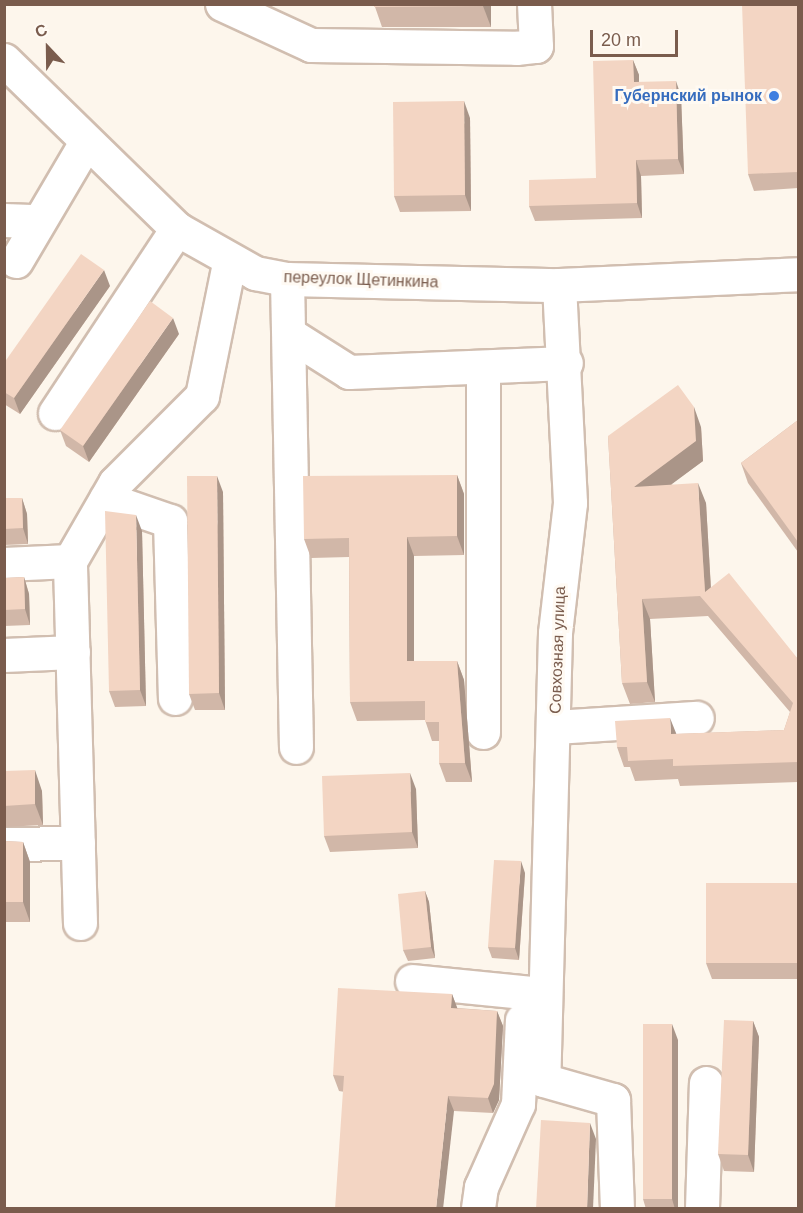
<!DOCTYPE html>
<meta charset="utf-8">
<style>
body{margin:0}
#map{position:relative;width:803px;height:1213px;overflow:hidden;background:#fdf6ec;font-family:Helvetica,sans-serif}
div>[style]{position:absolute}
.roads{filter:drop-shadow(2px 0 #d1beb0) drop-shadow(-2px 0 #d1beb0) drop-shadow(0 2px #d1beb0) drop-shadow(0 -2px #d1beb0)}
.minor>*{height:33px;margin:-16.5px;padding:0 16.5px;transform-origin:16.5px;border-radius:16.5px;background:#fff}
.wall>*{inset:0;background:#d1b7a8}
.shaded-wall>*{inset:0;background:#aa9588}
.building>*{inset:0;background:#f3d5c3}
.dots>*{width:16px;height:16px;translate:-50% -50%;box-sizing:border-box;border:3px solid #fffaf3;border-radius:50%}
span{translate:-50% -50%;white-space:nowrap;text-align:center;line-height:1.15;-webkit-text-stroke:6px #fffaf3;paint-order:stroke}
.shop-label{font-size:16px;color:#366cbe;font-weight:700}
.right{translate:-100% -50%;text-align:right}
.street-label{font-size:16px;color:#7a5c4d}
.frame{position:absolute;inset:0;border:6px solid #7a5c4d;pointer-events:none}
.north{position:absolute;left:18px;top:18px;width:60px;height:60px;-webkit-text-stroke:4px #fffaf3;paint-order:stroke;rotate:338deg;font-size:16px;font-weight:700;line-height:24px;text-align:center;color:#7a5c4d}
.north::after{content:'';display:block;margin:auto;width:21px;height:27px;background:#7a5c4d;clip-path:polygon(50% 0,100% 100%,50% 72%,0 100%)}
.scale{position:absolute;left:590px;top:30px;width:88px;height:27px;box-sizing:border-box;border:3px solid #7a5c4d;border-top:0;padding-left:8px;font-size:18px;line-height:21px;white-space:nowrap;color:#7a5c4d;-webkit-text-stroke:4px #fffaf3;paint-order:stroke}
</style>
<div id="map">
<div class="roads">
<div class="minor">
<div style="left:222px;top:4px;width:98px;rotate:24.7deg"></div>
<div style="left:311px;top:45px;width:205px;rotate:0.8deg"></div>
<div style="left:516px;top:48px;width:20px;rotate:-6deg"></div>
<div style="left:536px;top:46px;width:42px;rotate:-92.7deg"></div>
<div style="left:4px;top:60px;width:242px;rotate:44.3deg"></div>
<div style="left:177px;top:229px;width:90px;rotate:29.4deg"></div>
<div style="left:255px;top:273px;width:33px;rotate:11deg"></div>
<div style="left:287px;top:279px;width:272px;rotate:1.3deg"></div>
<div style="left:559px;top:285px;width:239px;rotate:-2.6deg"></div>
<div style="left:4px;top:220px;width:34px;rotate:2deg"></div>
<div style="left:16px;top:261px;width:138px;rotate:-59.5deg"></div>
<div style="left:287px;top:279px;width:468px;rotate:88.9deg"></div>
<div style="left:559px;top:285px;width:218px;rotate:87.1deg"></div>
<div style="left:570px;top:503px;width:131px;rotate:96.6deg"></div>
<div style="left:555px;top:633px;width:447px;rotate:91.5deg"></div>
<div style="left:543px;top:1080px;width:73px;rotate:15.9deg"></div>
<div style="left:613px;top:1100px;width:108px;rotate:87.9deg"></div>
<div style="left:289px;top:334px;width:71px;rotate:32.3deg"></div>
<div style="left:349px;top:372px;width:217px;rotate:-2.4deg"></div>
<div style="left:55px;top:413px;width:221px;rotate:-56.5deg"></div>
<div style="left:106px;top:499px;width:68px;rotate:19deg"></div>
<div style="left:170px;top:521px;width:177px;rotate:88.4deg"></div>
<div style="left:4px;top:564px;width:66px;rotate:-2.6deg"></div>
<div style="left:4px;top:655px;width:69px;rotate:-2.5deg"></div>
<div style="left:556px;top:727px;width:141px;rotate:-3.7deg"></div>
<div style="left:483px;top:732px;width:364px;rotate:-90deg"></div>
<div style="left:4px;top:844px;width:74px;rotate:-0.8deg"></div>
<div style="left:80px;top:923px;width:362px;rotate:-91.6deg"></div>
<div style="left:70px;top:561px;width:90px;rotate:-60deg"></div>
<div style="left:115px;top:483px;width:123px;rotate:-45deg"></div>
<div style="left:202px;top:396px;width:136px;rotate:-78.5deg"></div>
<div style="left:412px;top:981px;width:131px;rotate:5.7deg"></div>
<div style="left:478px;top:1208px;width:21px;rotate:-82deg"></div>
<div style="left:481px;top:1187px;width:91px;rotate:-66deg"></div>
<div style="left:518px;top:1104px;width:84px;rotate:-87.3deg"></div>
<div style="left:702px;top:1208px;width:125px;rotate:-88.2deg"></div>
</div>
</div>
<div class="wall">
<div style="clip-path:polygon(374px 4px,491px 4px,491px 27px,382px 27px)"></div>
<div style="clip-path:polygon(798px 4px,798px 188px,754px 191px,748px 174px)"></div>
<div style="clip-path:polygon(633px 60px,639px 75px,639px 82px,681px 96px,684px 174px,641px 176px,642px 218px,535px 221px,529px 206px,596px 178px)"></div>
<div style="clip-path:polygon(470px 118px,471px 211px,400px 212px,394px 196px)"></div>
<div style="clip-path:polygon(110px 286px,20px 414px,4px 404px,4px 363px)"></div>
<div style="clip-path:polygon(179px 334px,89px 462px,66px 446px,60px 430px)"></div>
<div style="clip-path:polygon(798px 420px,798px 552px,748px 483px,741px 463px)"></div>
<div style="clip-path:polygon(701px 427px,703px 461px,671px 484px,706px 503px,711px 588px,798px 659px,798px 782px,680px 786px,678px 779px,635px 781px,630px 767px,624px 767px,617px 747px,676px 734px,784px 730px,790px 712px,708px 616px,650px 619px,655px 702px,630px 704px,622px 683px,608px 436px)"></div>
<div style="clip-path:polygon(457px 475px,464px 494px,464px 555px,414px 556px,414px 661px,457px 661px,464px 680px,472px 782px,446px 782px,439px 763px,439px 741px,432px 741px,425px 720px,357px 721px,350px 702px,349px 557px,311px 558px,304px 539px)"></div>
<div style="clip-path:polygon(223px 492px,225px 710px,195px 710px,189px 694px)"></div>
<div style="clip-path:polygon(4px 498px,22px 498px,27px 514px,28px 544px,4px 545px)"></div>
<div style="clip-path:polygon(142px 531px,146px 706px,115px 707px,109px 691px)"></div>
<div style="clip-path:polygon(24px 577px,29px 594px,30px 625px,4px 626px,4px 578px)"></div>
<div style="clip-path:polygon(4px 771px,42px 791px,43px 825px,4px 827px)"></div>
<div style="clip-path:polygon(416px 789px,418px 848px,330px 852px,324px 836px)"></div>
<div style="clip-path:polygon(4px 841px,23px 842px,30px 862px,30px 922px,4px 922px)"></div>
<div style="clip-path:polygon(525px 873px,519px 960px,492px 958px,488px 947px)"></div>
<div style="clip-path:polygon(798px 883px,798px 979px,712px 979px,706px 963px)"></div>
<div style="clip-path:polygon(425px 891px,429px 902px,435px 958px,408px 961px,403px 950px)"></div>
<div style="clip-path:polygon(452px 994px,457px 1008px,497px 1011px,503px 1026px,499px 1100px,493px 1113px,454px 1111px,339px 1091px,333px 1075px)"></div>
<div style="clip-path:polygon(753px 1021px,759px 1037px,754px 1172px,724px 1171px,718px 1154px)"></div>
<div style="clip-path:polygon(678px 1040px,678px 1209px,646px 1209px,643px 1199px)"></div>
</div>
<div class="shaded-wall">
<div style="clip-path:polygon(483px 4px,491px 4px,491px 27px,483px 6px)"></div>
<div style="clip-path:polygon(633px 60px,639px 75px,639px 97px,634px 82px)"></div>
<div style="clip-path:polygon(676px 81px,681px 96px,684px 174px,678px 159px)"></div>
<div style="clip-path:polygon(464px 101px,470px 118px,471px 211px,465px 195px)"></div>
<div style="clip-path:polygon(636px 160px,641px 176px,642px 218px,637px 203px)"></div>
<div style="clip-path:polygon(104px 270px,110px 286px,20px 414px,14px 398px)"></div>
<div style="clip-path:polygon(173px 318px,179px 334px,89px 462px,83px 446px)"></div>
<div style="clip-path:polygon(694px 407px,701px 427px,703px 461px,641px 507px,634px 487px)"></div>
<div style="clip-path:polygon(457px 475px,464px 494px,464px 555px,457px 536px)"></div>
<div style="clip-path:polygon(217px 476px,223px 492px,225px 710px,219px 693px)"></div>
<div style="clip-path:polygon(698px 483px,706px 503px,712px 609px,705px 592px)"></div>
<div style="clip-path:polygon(22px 498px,27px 514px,28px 544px,23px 528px)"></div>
<div style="clip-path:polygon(136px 515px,142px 531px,146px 706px,140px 690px)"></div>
<div style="clip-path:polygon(407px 537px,414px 556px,414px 680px,407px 661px)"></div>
<div style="clip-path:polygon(24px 577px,29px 594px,30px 625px,25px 609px)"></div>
<div style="clip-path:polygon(642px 599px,650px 619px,655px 702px,647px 682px)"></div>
<div style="clip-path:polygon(457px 661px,464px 680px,472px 782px,465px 763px)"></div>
<div style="clip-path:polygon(670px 718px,678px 738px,671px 734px)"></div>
<div style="clip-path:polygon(35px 770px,42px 791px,43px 825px,35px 804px)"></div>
<div style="clip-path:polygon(410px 773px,416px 789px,418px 848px,412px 832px)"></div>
<div style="clip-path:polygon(23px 842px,30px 862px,30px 922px,23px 902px)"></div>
<div style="clip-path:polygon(521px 861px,525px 873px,519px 960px,515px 948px)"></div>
<div style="clip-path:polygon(425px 891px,429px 902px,435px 958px,431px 947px)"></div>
<div style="clip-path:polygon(452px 994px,458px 1010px,451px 1008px)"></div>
<div style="clip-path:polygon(497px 1011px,503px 1026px,499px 1100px,493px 1113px,488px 1098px)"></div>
<div style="clip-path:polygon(753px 1021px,759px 1037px,754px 1172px,748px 1155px)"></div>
<div style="clip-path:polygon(672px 1024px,678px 1040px,678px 1209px,675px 1209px,672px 1199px)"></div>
<div style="clip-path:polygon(448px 1096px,454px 1111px,443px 1209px,436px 1209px)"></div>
<div style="clip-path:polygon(590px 1123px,596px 1139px,593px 1209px,587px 1209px)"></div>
</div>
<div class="building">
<div style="clip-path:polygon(374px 4px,483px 4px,483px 6px,374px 7px)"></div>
<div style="clip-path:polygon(742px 4px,798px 4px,798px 172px,748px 174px)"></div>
<div style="clip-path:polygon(633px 60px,634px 82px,676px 81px,678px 159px,636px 160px,637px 203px,529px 206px,529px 180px,596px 178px,593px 61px)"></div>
<div style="clip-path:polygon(464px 101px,465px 195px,394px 196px,393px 102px)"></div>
<div style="clip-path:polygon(81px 254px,104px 270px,14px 398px,4px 392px,4px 363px)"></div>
<div style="clip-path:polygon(150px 301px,173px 318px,83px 446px,60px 430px)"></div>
<div style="clip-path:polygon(678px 385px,694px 407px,696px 441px,634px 487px,698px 483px,705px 592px,729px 573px,798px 659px,798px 762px,673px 766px,673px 759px,628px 761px,627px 747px,617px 747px,615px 721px,670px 718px,671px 734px,784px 730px,793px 703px,700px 596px,642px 599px,647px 682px,622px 683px,608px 436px)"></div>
<div style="clip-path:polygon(798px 420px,798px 542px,741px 463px)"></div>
<div style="clip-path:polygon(457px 475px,457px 536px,407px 537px,407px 661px,457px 661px,465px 763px,439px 763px,439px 722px,425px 722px,425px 701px,350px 702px,349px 538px,304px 539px,303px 476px)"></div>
<div style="clip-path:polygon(187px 476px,217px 476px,219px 693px,189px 694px)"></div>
<div style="clip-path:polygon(4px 498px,22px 498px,23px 528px,4px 529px)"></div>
<div style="clip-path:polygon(105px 511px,136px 515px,140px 690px,109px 691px)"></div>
<div style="clip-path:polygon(24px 577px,25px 609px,4px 610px,4px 578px)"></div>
<div style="clip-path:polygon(35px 770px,35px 804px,4px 806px,4px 771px)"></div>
<div style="clip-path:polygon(410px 773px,412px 832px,324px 836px,322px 776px)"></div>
<div style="clip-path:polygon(4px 841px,23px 842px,23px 902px,4px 902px)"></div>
<div style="clip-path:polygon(494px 860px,521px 861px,515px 948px,488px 947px)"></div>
<div style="clip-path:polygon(706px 883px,798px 883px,798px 963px,706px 963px)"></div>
<div style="clip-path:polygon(425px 891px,431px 947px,403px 950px,398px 894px)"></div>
<div style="clip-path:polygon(338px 988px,452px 994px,451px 1008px,497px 1011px,494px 1084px,488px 1098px,448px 1096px,436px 1209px,335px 1209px,344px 1076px,333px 1075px)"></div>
<div style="clip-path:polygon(724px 1020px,753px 1021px,748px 1155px,718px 1154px)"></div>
<div style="clip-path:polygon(643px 1024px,672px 1024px,672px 1199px,643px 1199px)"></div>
<div style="clip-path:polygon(541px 1120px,590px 1123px,587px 1209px,536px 1209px)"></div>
</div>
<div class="dots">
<div style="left:774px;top:96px;background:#3f7fe0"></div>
</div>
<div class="shop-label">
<span class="right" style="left:762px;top:96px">Губернский рынок</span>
</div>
<div class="street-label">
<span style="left:361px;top:280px;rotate:2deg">переулок Щетинкина</span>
<span style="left:558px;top:650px;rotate:-88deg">Совхозная улица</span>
</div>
<div class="frame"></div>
<div class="north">С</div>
<div class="scale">20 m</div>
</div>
